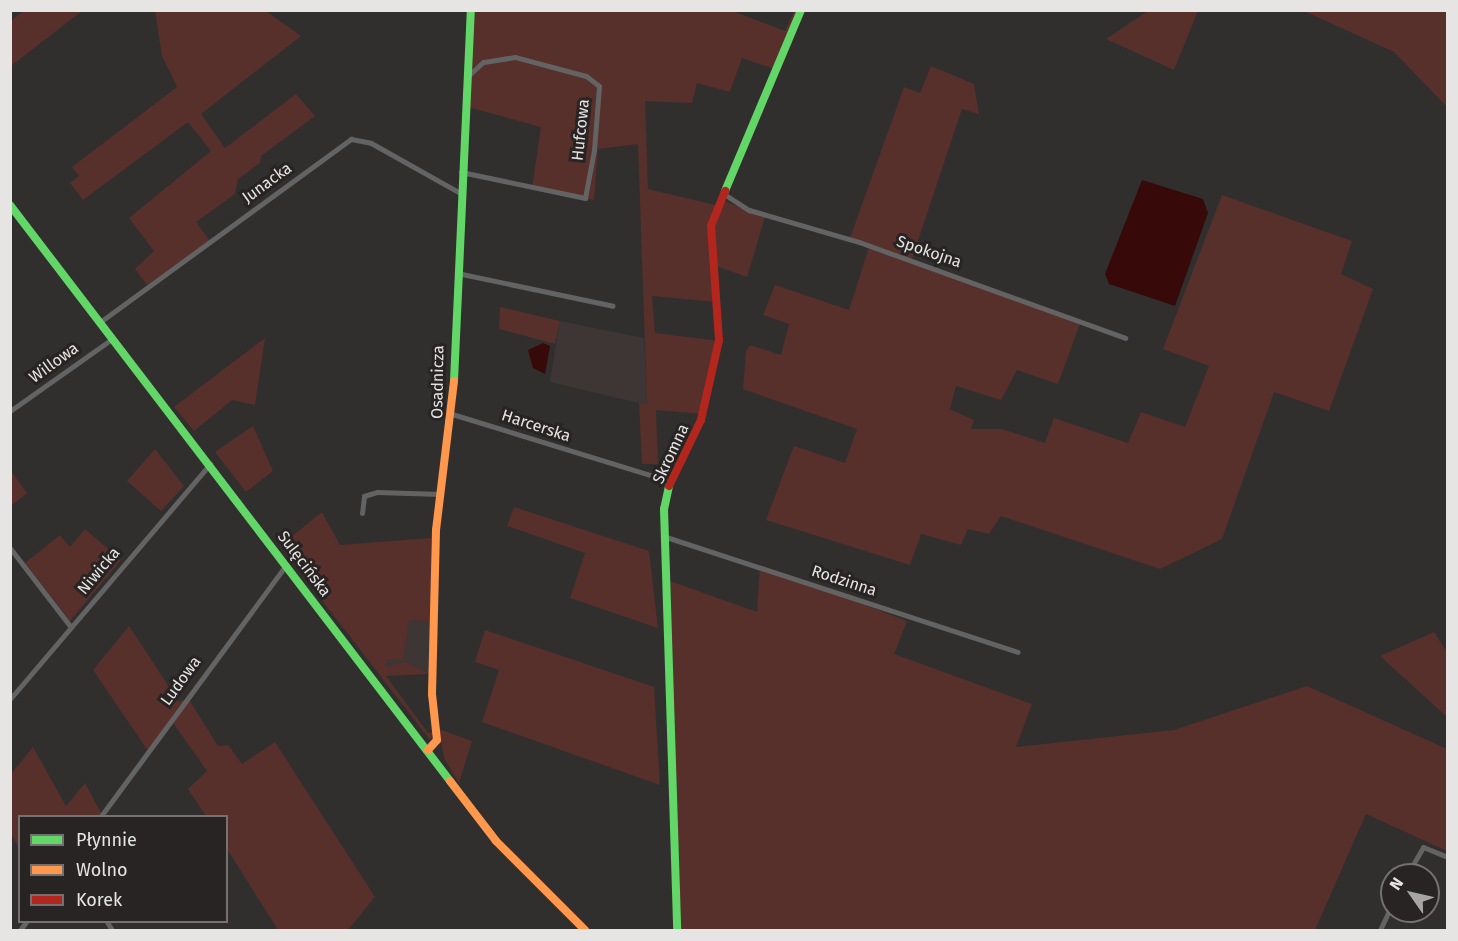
<!DOCTYPE html>
<meta charset="utf-8">
<style>
body{margin:0}
#map{position:relative;width:1458px;height:941px;overflow:hidden;background:#302f2e;font-family:"Fira Sans",sans-serif}
div>[style]{position:absolute}
.built>*{inset:0;background:#3e3635}
.green>*{inset:0;background:#572f2b}
.water>*{inset:0;background:#370909}
.street>*{height:5px;margin:-2.5px;padding:0 2.5px;transform-origin:2.5px;border-radius:2.5px;background:#646363}
.fast>*{height:8px;margin:-4px;padding:0 4px;transform-origin:4px;border-radius:4px;background:#63d668}
.slow>*{height:8px;margin:-4px;padding:0 4px;transform-origin:4px;border-radius:4px;background:#ff974d}
.jam>*{height:8px;margin:-4px;padding:0 4px;transform-origin:4px;border-radius:4px;background:#b3261e}
span{translate:-50% -50%;white-space:nowrap;text-align:center;line-height:1.15;-webkit-text-stroke:6px #272423;paint-order:stroke}
.street-label{font-size:16px;color:#e7e5e4}
.frame{position:absolute;inset:0;border:12px solid #e7e5e4;pointer-events:none}
.legend{position:absolute;left:18px;top:815px;width:210px;height:108px;box-sizing:border-box;background:#272423;border:2px solid #747170;margin:0;padding:8px 10px;list-style:none;font-size:18px;color:#e7e5e4}
.legend li{display:flex;align-items:center;gap:12px;height:30px}
.legend b{width:30px;border:2px solid #747170}
.north{position:absolute;left:1380px;top:863px;width:60px;height:60px;box-sizing:border-box;background:#272423;border:2px solid #747170;border-radius:50%;rotate:304deg;font-size:16px;font-weight:700;line-height:24px;text-align:center;color:#e7e5e4}
.north::after{content:'';display:block;margin:auto;width:21px;height:27px;background:#a7a5a4;clip-path:polygon(50% 0,100% 100%,50% 72%,0 100%)}
</style>
<div id="map">
<div class="built">
<div style="clip-path:polygon(560px 321px,644px 338px,647px 405px,550px 382px)"></div>
<div style="clip-path:polygon(432px 579px,429px 674px,386px 675px,355px 635px)"></div>
</div>
<div class="green">
<div style="clip-path:polygon(23px 11px,23px 10px,82px 11px,11px 66px,11px 21px)"></div>
<div style="clip-path:polygon(155px 11px,266px 11px,301px 36px,201px 114px,225px 148px,296px 94px,315px 116px,261px 156px,260px 163px,238px 179px,235px 194px,196px 222px,210px 241px,147px 285px,135px 269px,154px 251px,129px 218px,211px 151px,188px 122px,83px 200px,70px 183px,79px 176px,72px 167px,177px 87px,162px 56px)"></div>
<div style="clip-path:polygon(473px 11px,732px 11px,785px 31px,794px 11px,805px 11px,780px 71px,742px 58px,730px 92px,697px 83px,692px 103px,645px 101px,648px 189px,715px 205px,727px 202px,765px 217px,747px 277px,713px 265px,716px 302px,652px 296px,655px 333px,719px 341px,703px 414px,656px 410px,658px 464px,642px 464px,639px 403px,647px 404px,638px 144px,598px 149px,594px 200px,532px 188px,541px 127px,464px 106px)"></div>
<div style="clip-path:polygon(1148px 11px,1198px 11px,1174px 70px,1106px 39px)"></div>
<div style="clip-path:polygon(1304px 11px,1447px 11px,1447px 107px,1394px 52px)"></div>
<div style="clip-path:polygon(931px 66px,974px 84px,979px 114px,962px 109px,911px 262px,1081px 321px,1058px 384px,1017px 370px,1001px 400px,956px 386px,950px 409px,974px 420px,971px 429px,1002px 429px,1045px 443px,1054px 418px,1128px 443px,1141px 412px,1185px 427px,1209px 366px,1163px 349px,1222px 195px,1352px 241px,1341px 274px,1373px 289px,1329px 411px,1274px 392px,1222px 539px,1160px 569px,1001px 516px,989px 534px,968px 529px,961px 545px,921px 534px,910px 565px,766px 520px,794px 446px,845px 463px,857px 429px,743px 389px,746px 351px,750px 345px,781px 355px,789px 324px,763px 315px,775px 285px,849px 310px,870px 244px,850px 238px,904px 87px,920px 93px)"></div>
<div style="clip-path:polygon(500px 307px,560px 321px,555px 344px,499px 329px)"></div>
<div style="clip-path:polygon(265px 338px,255px 405px,232px 400px,194px 431px,174px 407px)"></div>
<div style="clip-path:polygon(253px 426px,273px 471px,246px 492px,215px 452px)"></div>
<div style="clip-path:polygon(155px 449px,184px 486px,161px 511px,127px 481px)"></div>
<div style="clip-path:polygon(11px 471px,27px 493px,11px 506px)"></div>
<div style="clip-path:polygon(514px 507px,649px 551px,658px 628px,570px 598px,585px 553px,507px 526px)"></div>
<div style="clip-path:polygon(322px 512px,340px 545px,431px 538px,431px 621px,409px 620px,403px 660px,387px 659px,386px 667px,405px 662px,429px 674px,386px 676px,428px 733px,434px 732px,430px 740px,280px 546px)"></div>
<div style="clip-path:polygon(85px 529px,121px 560px,70px 621px,25px 563px,60px 535px,70px 547px)"></div>
<div style="clip-path:polygon(760px 565px,907px 621px,894px 654px,1032px 704px,1016px 747px,1174px 730px,1307px 686px,1447px 749px,1447px 851px,1366px 814px,1315px 930px,681px 930px,670px 581px,757px 612px)"></div>
<div style="clip-path:polygon(129px 626px,179px 702px,188px 698px,218px 746px,228px 745px,242px 764px,275px 742px,375px 897px,348px 930px,278px 930px,227px 849px,226px 816px,206px 816px,188px 789px,207px 771px,171px 720px,148px 751px,93px 670px)"></div>
<div style="clip-path:polygon(485px 630px,654px 687px,660px 785px,482px 722px,499px 670px,475px 662px)"></div>
<div style="clip-path:polygon(1434px 632px,1447px 652px,1447px 717px,1380px 656px)"></div>
<div style="clip-path:polygon(439px 729px,472px 741px,459px 783px,444px 758px)"></div>
<div style="clip-path:polygon(33px 747px,66px 806px,85px 783px,102px 815px,20px 816px,19px 848px,11px 834px,11px 774px)"></div>
</div>
<div class="water">
<div style="clip-path:polygon(1142px 180px,1203px 199px,1208px 213px,1175px 306px,1109px 284px,1105px 274px)"></div>
<div style="clip-path:polygon(543px 343px,550px 346px,545px 374px,533px 368px,528px 350px)"></div>
</div>
<div class="street">
<div style="left:461px;top:172px;width:127px;rotate:11.8deg"></div>
<div style="left:585px;top:198px;width:49px;rotate:-79.4deg"></div>
<div style="left:594px;top:150px;width:64px;rotate:-85.5deg"></div>
<div style="left:599px;top:86px;width:16px;rotate:-142deg"></div>
<div style="left:586px;top:76px;width:73px;rotate:-165deg"></div>
<div style="left:515px;top:57px;width:32px;rotate:171deg"></div>
<div style="left:483px;top:62px;width:19px;rotate:137deg"></div>
<div style="left:724px;top:194px;width:30px;rotate:33deg"></div>
<div style="left:749px;top:210px;width:115px;rotate:16.2deg"></div>
<div style="left:859px;top:242px;width:283px;rotate:19.8deg"></div>
<div style="left:457px;top:273px;width:159px;rotate:11.9deg"></div>
<div style="left:100px;top:322px;width:311px;rotate:-36.1deg"></div>
<div style="left:351px;top:139px;width:20px;rotate:11deg"></div>
<div style="left:371px;top:143px;width:102px;rotate:29.3deg"></div>
<div style="left:10px;top:411px;width:126px;rotate:-35.3deg"></div>
<div style="left:452px;top:414px;width:228px;rotate:17.1deg"></div>
<div style="left:362px;top:513px;width:17px;rotate:-83deg"></div>
<div style="left:364px;top:496px;width:14px;rotate:-17deg"></div>
<div style="left:377px;top:492px;width:64px;rotate:1.8deg"></div>
<div style="left:663px;top:536px;width:373px;rotate:18.1deg"></div>
<div style="left:10px;top:548px;width:98px;rotate:52.4deg"></div>
<div style="left:10px;top:699px;width:309px;rotate:-49.6deg"></div>
<div style="left:101px;top:816px;width:313px;rotate:-53.6deg"></div>
<div style="left:1407px;top:875px;width:32px;rotate:-60deg"></div>
<div style="left:1423px;top:847px;width:27px;rotate:22deg"></div>
<div style="left:107px;top:922px;width:9px;rotate:58deg"></div>
<div style="left:20px;top:930px;width:10px;rotate:-53deg"></div>
<div style="left:1380px;top:930px;width:29px;rotate:-65deg"></div>
</div>
<div class="fast">
<div style="left:725px;top:191px;width:196px;rotate:-67.2deg"></div>
<div style="left:10px;top:205px;width:725px;rotate:52.62deg"></div>
<div style="left:454px;top:381px;width:371px;rotate:-87.4deg"></div>
<div style="left:669px;top:486px;width:24px;rotate:102deg"></div>
<div style="left:664px;top:509px;width:421px;rotate:88.2deg"></div>
</div>
<div class="slow">
<div style="left:428px;top:750px;width:13px;rotate:-48deg"></div>
<div style="left:437px;top:740px;width:46px;rotate:-96.2deg"></div>
<div style="left:432px;top:694px;width:164px;rotate:-88.6deg"></div>
<div style="left:436px;top:530px;width:150px;rotate:-83.1deg"></div>
<div style="left:450px;top:781px;width:76px;rotate:52.5deg"></div>
<div style="left:496px;top:841px;width:126px;rotate:45deg"></div>
</div>
<div class="jam">
<div style="left:669px;top:486px;width:73px;rotate:-64.1deg"></div>
<div style="left:701px;top:420px;width:82px;rotate:-77.3deg"></div>
<div style="left:719px;top:340px;width:114px;rotate:-94deg"></div>
<div style="left:711px;top:226px;width:38px;rotate:-68deg"></div>
</div>
<div class="street-label">
<span style="left:581px;top:130px;rotate:-84deg">Hufcowa</span>
<span style="left:267px;top:183px;rotate:-36deg">Junacka</span>
<span style="left:929px;top:252px;rotate:19deg">Spokojna</span>
<span style="left:54px;top:363px;rotate:-36deg">Willowa</span>
<span style="left:438px;top:382px;rotate:-89deg">Osadnicza</span>
<span style="left:536px;top:426px;rotate:18deg">Harcerska</span>
<span style="left:671px;top:454px;rotate:-65deg">Skromna</span>
<span style="left:304px;top:564px;rotate:53deg">Sulęcińska</span>
<span style="left:99px;top:571px;rotate:-50deg">Niwicka</span>
<span style="left:844px;top:581px;rotate:18deg">Rodzinna</span>
<span style="left:181px;top:681px;rotate:-54deg">Ludowa</span>
</div>
<div class="frame"></div>
<ul class="legend">
<li><b style="height:8px;background:#63d668"></b>Płynnie</li>
<li><b style="height:8px;background:#ff974d"></b>Wolno</li>
<li><b style="height:8px;background:#b3261e"></b>Korek</li>
</ul>
<div class="north">N</div>
</div>
